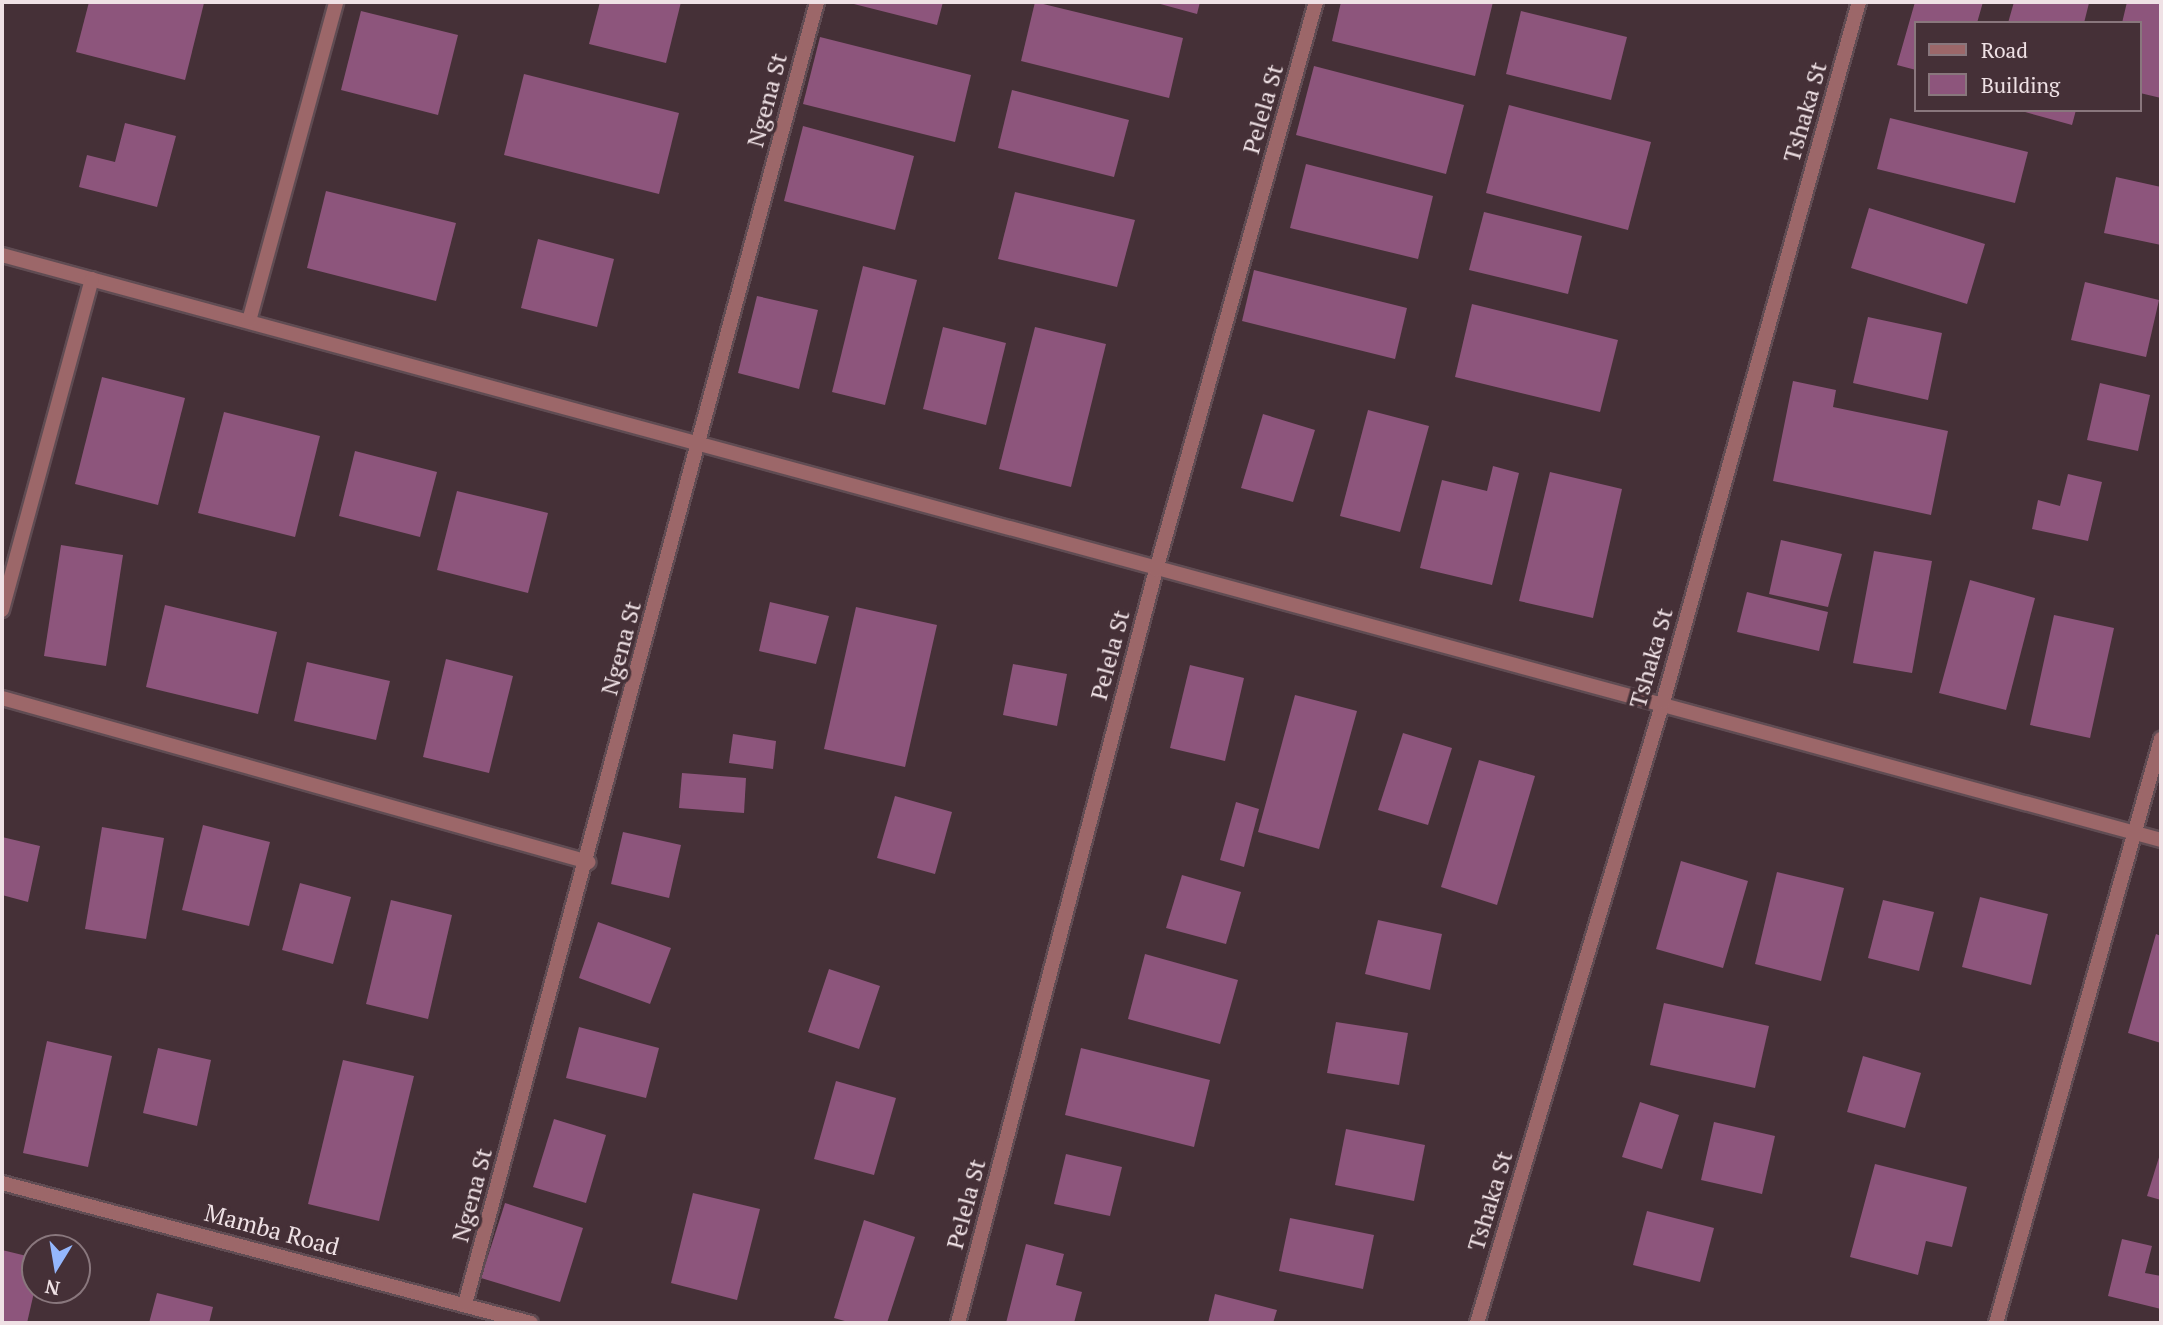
<!DOCTYPE html>
<style>
body{margin:0}
#map{position:relative;width:2163px;height:1325px;overflow:hidden;background:#453037;font-family:"PT Serif",serif}
div>[style]{position:absolute}
.building>*{inset:0;background:#8d557c}
.roads{filter:drop-shadow(2px 0 #604c53) drop-shadow(-2px 0 #604c53) drop-shadow(0 2px #604c53) drop-shadow(0 -2px #604c53)}
.street>*{height:14px;margin:-7px;padding:0 7px;transform-origin:7px;border-radius:7px;background:#9c6769}
span{translate:-50% -50%;white-space:nowrap;text-align:center;line-height:1.15;-webkit-text-stroke:7px #453037;paint-order:stroke}
.street-label{font-size:24px;color:#efe1e5}
.frame{position:absolute;inset:0;border:4px solid #efe1e5;pointer-events:none}
.legend{position:absolute;left:1914px;top:21px;width:228px;height:91px;box-sizing:border-box;background:#453037;border:2px solid #89777d;margin:0;padding:9px 12px;list-style:none;font-size:21px;color:#efe1e5}
.legend li{display:flex;align-items:center;gap:14px;height:35px}
.legend b{width:35px;border:2px solid #89777d}
.north{position:absolute;left:21px;top:1234px;width:70px;height:70px;box-sizing:border-box;background:#453037;border:2px solid #89777d;border-radius:50%;rotate:191deg;font-size:19px;font-weight:700;line-height:28px;text-align:center;color:#efe1e5}
.north::after{content:'';display:block;margin:auto;width:24px;height:32px;background:#94b7fd;clip-path:polygon(50% 0,100% 100%,50% 72%,0 100%)}
</style>
<div id="map">
<div class="building">
<div style="clip-path:polygon(89px 2px,204px 3px,185px 80px,76px 52px)"></div>
<div style="clip-path:polygon(600px 2px,681px 2px,666px 63px,589px 44px)"></div>
<div style="clip-path:polygon(846px 2px,943px 2px,937px 25px)"></div>
<div style="clip-path:polygon(1035px 2px,1183px 38px,1169px 98px,1021px 61px)"></div>
<div style="clip-path:polygon(1153px 2px,1200px 2px,1197px 14px)"></div>
<div style="clip-path:polygon(1341px 2px,1493px 2px,1475px 76px,1332px 41px)"></div>
<div style="clip-path:polygon(1915px 2px,1983px 2px,1977px 23px,1916px 23px,1916px 70px,1897px 65px)"></div>
<div style="clip-path:polygon(2014px 2px,2082px 2px,2089px 3px,2084px 23px,2008px 23px)"></div>
<div style="clip-path:polygon(2127px 2px,2161px 3px,2161px 98px,2140px 93px,2140px 23px,2122px 23px)"></div>
<div style="clip-path:polygon(361px 11px,458px 35px,438px 115px,341px 90px)"></div>
<div style="clip-path:polygon(1521px 11px,1627px 37px,1611px 100px,1506px 74px)"></div>
<div style="clip-path:polygon(820px 37px,971px 75px,955px 142px,803px 104px)"></div>
<div style="clip-path:polygon(1314px 66px,1464px 105px,1446px 174px,1296px 135px)"></div>
<div style="clip-path:polygon(524px 74px,679px 113px,659px 194px,504px 155px)"></div>
<div style="clip-path:polygon(1012px 90px,1129px 120px,1114px 177px,998px 148px)"></div>
<div style="clip-path:polygon(1509px 105px,1651px 142px,1628px 230px,1486px 193px)"></div>
<div style="clip-path:polygon(2018px 110px,2076px 110px,2072px 125px)"></div>
<div style="clip-path:polygon(1890px 118px,2028px 152px,2015px 203px,1877px 169px)"></div>
<div style="clip-path:polygon(125px 123px,176px 136px,157px 207px,79px 187px,87px 155px,115px 162px)"></div>
<div style="clip-path:polygon(803px 126px,914px 156px,895px 230px,784px 201px)"></div>
<div style="clip-path:polygon(1306px 164px,1433px 196px,1418px 259px,1290px 228px)"></div>
<div style="clip-path:polygon(2116px 177px,2161px 187px,2161px 245px,2104px 233px)"></div>
<div style="clip-path:polygon(326px 191px,456px 223px,436px 301px,307px 268px)"></div>
<div style="clip-path:polygon(1015px 192px,1135px 220px,1117px 287px,998px 259px)"></div>
<div style="clip-path:polygon(1869px 208px,1985px 244px,1967px 304px,1851px 268px)"></div>
<div style="clip-path:polygon(1484px 212px,1582px 236px,1568px 294px,1469px 270px)"></div>
<div style="clip-path:polygon(538px 239px,614px 259px,597px 327px,521px 308px)"></div>
<div style="clip-path:polygon(863px 266px,917px 280px,885px 405px,832px 392px)"></div>
<div style="clip-path:polygon(1254px 270px,1407px 308px,1395px 359px,1242px 321px)"></div>
<div style="clip-path:polygon(2085px 282px,2159px 300px,2146px 357px,2071px 340px)"></div>
<div style="clip-path:polygon(757px 296px,818px 310px,799px 389px,738px 373px)"></div>
<div style="clip-path:polygon(1472px 304px,1618px 340px,1600px 412px,1455px 377px)"></div>
<div style="clip-path:polygon(1868px 317px,1942px 333px,1928px 400px,1853px 383px)"></div>
<div style="clip-path:polygon(943px 327px,1006px 343px,986px 425px,923px 409px)"></div>
<div style="clip-path:polygon(1035px 327px,1106px 344px,1071px 487px,999px 469px)"></div>
<div style="clip-path:polygon(102px 377px,185px 398px,158px 505px,75px 484px)"></div>
<div style="clip-path:polygon(1793px 381px,1836px 390px,1833px 407px,1948px 431px,1931px 515px,1773px 481px)"></div>
<div style="clip-path:polygon(2100px 383px,2150px 395px,2138px 451px,2087px 440px)"></div>
<div style="clip-path:polygon(1368px 410px,1429px 426px,1400px 532px,1340px 516px)"></div>
<div style="clip-path:polygon(224px 412px,320px 436px,295px 537px,198px 513px)"></div>
<div style="clip-path:polygon(1263px 414px,1315px 430px,1293px 502px,1241px 488px)"></div>
<div style="clip-path:polygon(355px 451px,437px 472px,420px 537px,339px 516px)"></div>
<div style="clip-path:polygon(1493px 466px,1519px 473px,1492px 585px,1420px 568px,1442px 480px,1487px 491px)"></div>
<div style="clip-path:polygon(1550px 472px,1622px 489px,1593px 618px,1519px 601px)"></div>
<div style="clip-path:polygon(2068px 474px,2102px 482px,2088px 541px,2032px 529px,2038px 500px,2060px 506px)"></div>
<div style="clip-path:polygon(457px 491px,548px 513px,528px 593px,437px 570px)"></div>
<div style="clip-path:polygon(1781px 540px,1842px 554px,1828px 607px,1769px 594px)"></div>
<div style="clip-path:polygon(61px 545px,123px 555px,106px 666px,44px 656px)"></div>
<div style="clip-path:polygon(1874px 551px,1932px 561px,1912px 673px,1853px 663px)"></div>
<div style="clip-path:polygon(1970px 580px,2035px 598px,2006px 710px,1939px 693px)"></div>
<div style="clip-path:polygon(1747px 592px,1828px 612px,1819px 651px,1737px 632px)"></div>
<div style="clip-path:polygon(770px 602px,829px 616px,816px 664px,759px 651px)"></div>
<div style="clip-path:polygon(165px 605px,277px 632px,258px 714px,146px 687px)"></div>
<div style="clip-path:polygon(856px 607px,937px 625px,905px 767px,824px 749px)"></div>
<div style="clip-path:polygon(2054px 615px,2114px 628px,2090px 738px,2030px 725px)"></div>
<div style="clip-path:polygon(446px 659px,513px 676px,489px 773px,423px 757px)"></div>
<div style="clip-path:polygon(307px 662px,390px 681px,376px 740px,294px 721px)"></div>
<div style="clip-path:polygon(1013px 664px,1067px 674px,1057px 726px,1003px 715px)"></div>
<div style="clip-path:polygon(1190px 665px,1244px 678px,1225px 761px,1170px 748px)"></div>
<div style="clip-path:polygon(1295px 695px,1357px 711px,1319px 849px,1258px 832px)"></div>
<div style="clip-path:polygon(1403px 733px,1452px 748px,1428px 825px,1378px 810px)"></div>
<div style="clip-path:polygon(733px 734px,776px 741px,773px 769px,729px 763px)"></div>
<div style="clip-path:polygon(1479px 760px,1535px 776px,1497px 905px,1441px 887px)"></div>
<div style="clip-path:polygon(682px 773px,746px 778px,744px 813px,679px 808px)"></div>
<div style="clip-path:polygon(895px 796px,952px 812px,935px 874px,877px 858px)"></div>
<div style="clip-path:polygon(1236px 802px,1259px 809px,1244px 867px,1220px 860px)"></div>
<div style="clip-path:polygon(203px 825px,270px 842px,249px 926px,182px 910px)"></div>
<div style="clip-path:polygon(102px 827px,164px 838px,146px 939px,85px 929px)"></div>
<div style="clip-path:polygon(623px 832px,681px 845px,669px 898px,611px 884px)"></div>
<div style="clip-path:polygon(2px 837px,40px 846px,28px 902px,2px 895px)"></div>
<div style="clip-path:polygon(1681px 861px,1748px 881px,1723px 968px,1656px 949px)"></div>
<div style="clip-path:polygon(1777px 872px,1844px 888px,1821px 981px,1755px 964px)"></div>
<div style="clip-path:polygon(1182px 875px,1241px 892px,1226px 944px,1166px 928px)"></div>
<div style="clip-path:polygon(300px 883px,351px 897px,333px 964px,282px 950px)"></div>
<div style="clip-path:polygon(1980px 897px,2048px 914px,2031px 985px,1962px 967px)"></div>
<div style="clip-path:polygon(391px 900px,452px 915px,428px 1019px,366px 1004px)"></div>
<div style="clip-path:polygon(1883px 900px,1934px 912px,1919px 971px,1868px 958px)"></div>
<div style="clip-path:polygon(1378px 920px,1442px 934px,1430px 990px,1365px 974px)"></div>
<div style="clip-path:polygon(598px 922px,671px 948px,650px 1004px,579px 978px)"></div>
<div style="clip-path:polygon(2156px 934px,2161px 936px,2161px 1043px,2128px 1033px)"></div>
<div style="clip-path:polygon(1145px 954px,1238px 980px,1220px 1044px,1128px 1019px)"></div>
<div style="clip-path:polygon(829px 969px,880px 986px,859px 1049px,808px 1032px)"></div>
<div style="clip-path:polygon(1664px 1003px,1769px 1026px,1755px 1088px,1650px 1065px)"></div>
<div style="clip-path:polygon(1336px 1022px,1408px 1033px,1399px 1085px,1327px 1073px)"></div>
<div style="clip-path:polygon(579px 1027px,659px 1048px,646px 1098px,566px 1078px)"></div>
<div style="clip-path:polygon(47px 1041px,112px 1056px,88px 1167px,23px 1153px)"></div>
<div style="clip-path:polygon(158px 1048px,211px 1060px,197px 1126px,143px 1113px)"></div>
<div style="clip-path:polygon(1081px 1048px,1210px 1080px,1194px 1147px,1065px 1115px)"></div>
<div style="clip-path:polygon(1863px 1056px,1921px 1073px,1905px 1128px,1847px 1112px)"></div>
<div style="clip-path:polygon(343px 1060px,414px 1076px,379px 1221px,308px 1204px)"></div>
<div style="clip-path:polygon(836px 1081px,896px 1098px,874px 1175px,814px 1159px)"></div>
<div style="clip-path:polygon(1640px 1102px,1679px 1115px,1662px 1169px,1622px 1157px)"></div>
<div style="clip-path:polygon(554px 1119px,606px 1135px,586px 1203px,533px 1187px)"></div>
<div style="clip-path:polygon(1714px 1122px,1775px 1136px,1762px 1194px,1701px 1180px)"></div>
<div style="clip-path:polygon(1346px 1129px,1425px 1145px,1414px 1201px,1335px 1185px)"></div>
<div style="clip-path:polygon(2161px 1151px,2161px 1200px,2147px 1196px)"></div>
<div style="clip-path:polygon(1066px 1154px,1122px 1167px,1110px 1216px,1054px 1204px)"></div>
<div style="clip-path:polygon(1875px 1164px,1967px 1187px,1952px 1247px,1926px 1241px,1918px 1275px,1850px 1257px)"></div>
<div style="clip-path:polygon(693px 1193px,760px 1209px,737px 1300px,671px 1283px)"></div>
<div style="clip-path:polygon(505px 1203px,583px 1228px,560px 1302px,481px 1278px)"></div>
<div style="clip-path:polygon(1647px 1211px,1714px 1228px,1700px 1282px,1633px 1265px)"></div>
<div style="clip-path:polygon(1290px 1218px,1374px 1235px,1363px 1289px,1279px 1271px)"></div>
<div style="clip-path:polygon(864px 1220px,915px 1237px,887px 1323px,852px 1323px,834px 1318px)"></div>
<div style="clip-path:polygon(2122px 1239px,2152px 1246px,2145px 1273px,2161px 1276px,2161px 1309px,2108px 1296px)"></div>
<div style="clip-path:polygon(1026px 1244px,1064px 1254px,1056px 1285px,1082px 1292px,1074px 1323px,1006px 1323px)"></div>
<div style="clip-path:polygon(2px 1250px,35px 1258px,35px 1288px,27px 1323px,2px 1323px)"></div>
<div style="clip-path:polygon(157px 1293px,213px 1307px,209px 1323px,149px 1323px)"></div>
<div style="clip-path:polygon(1215px 1294px,1277px 1310px,1273px 1323px,1208px 1323px)"></div>
</div>
<div class="roads">
<div class="street">
<div style="left:2px;top:255px;width:2237px;rotate:15.16deg"></div>
<div style="left:249px;top:321px;width:331px;rotate:-74.7deg"></div>
<div style="left:2px;top:610px;width:343px;rotate:-74.8deg"></div>
<div style="left:2px;top:698px;width:609px;rotate:15.63deg"></div>
<div style="left:2px;top:1183px;width:547px;rotate:14.82deg"></div>
<div style="left:465px;top:1304px;width:1349px;rotate:-74.87deg"></div>
<div style="left:958px;top:1323px;width:779px;rotate:-75.27deg"></div>
<div style="left:1156px;top:570px;width:590px;rotate:-74.27deg"></div>
<div style="left:1477px;top:1323px;width:648px;rotate:-73.33deg"></div>
<div style="left:1663px;top:702px;width:727px;rotate:-74.36deg"></div>
<div style="left:1996px;top:1323px;width:607px;rotate:-74.22deg"></div>
</div>
</div>
<div class="street-label">
<span style="left:767px;top:100px;rotate:-75deg">Ngena St</span>
<span style="left:1263px;top:109px;rotate:-74deg">Pelela St</span>
<span style="left:1805px;top:112px;rotate:-74deg">Tshaka St</span>
<span style="left:621px;top:648px;rotate:-75deg">Ngena St</span>
<span style="left:1110px;top:655px;rotate:-75deg">Pelela St</span>
<span style="left:1651px;top:658px;rotate:-74deg">Tshaka St</span>
<span style="left:472px;top:1195px;rotate:-75deg">Ngena St</span>
<span style="left:1490px;top:1201px;rotate:-73deg">Tshaka St</span>
<span style="left:966px;top:1204px;rotate:-75deg">Pelela St</span>
<span style="left:272px;top:1230px;rotate:15deg">Mamba Road</span>
</div>
<div class="frame"></div>
<ul class="legend">
<li><b style="height:9px;background:#9c6769"></b>Road</li>
<li><b style="height:19px;background:#8d557c"></b>Building</li>
</ul>
<div class="north">N</div>
</div>
